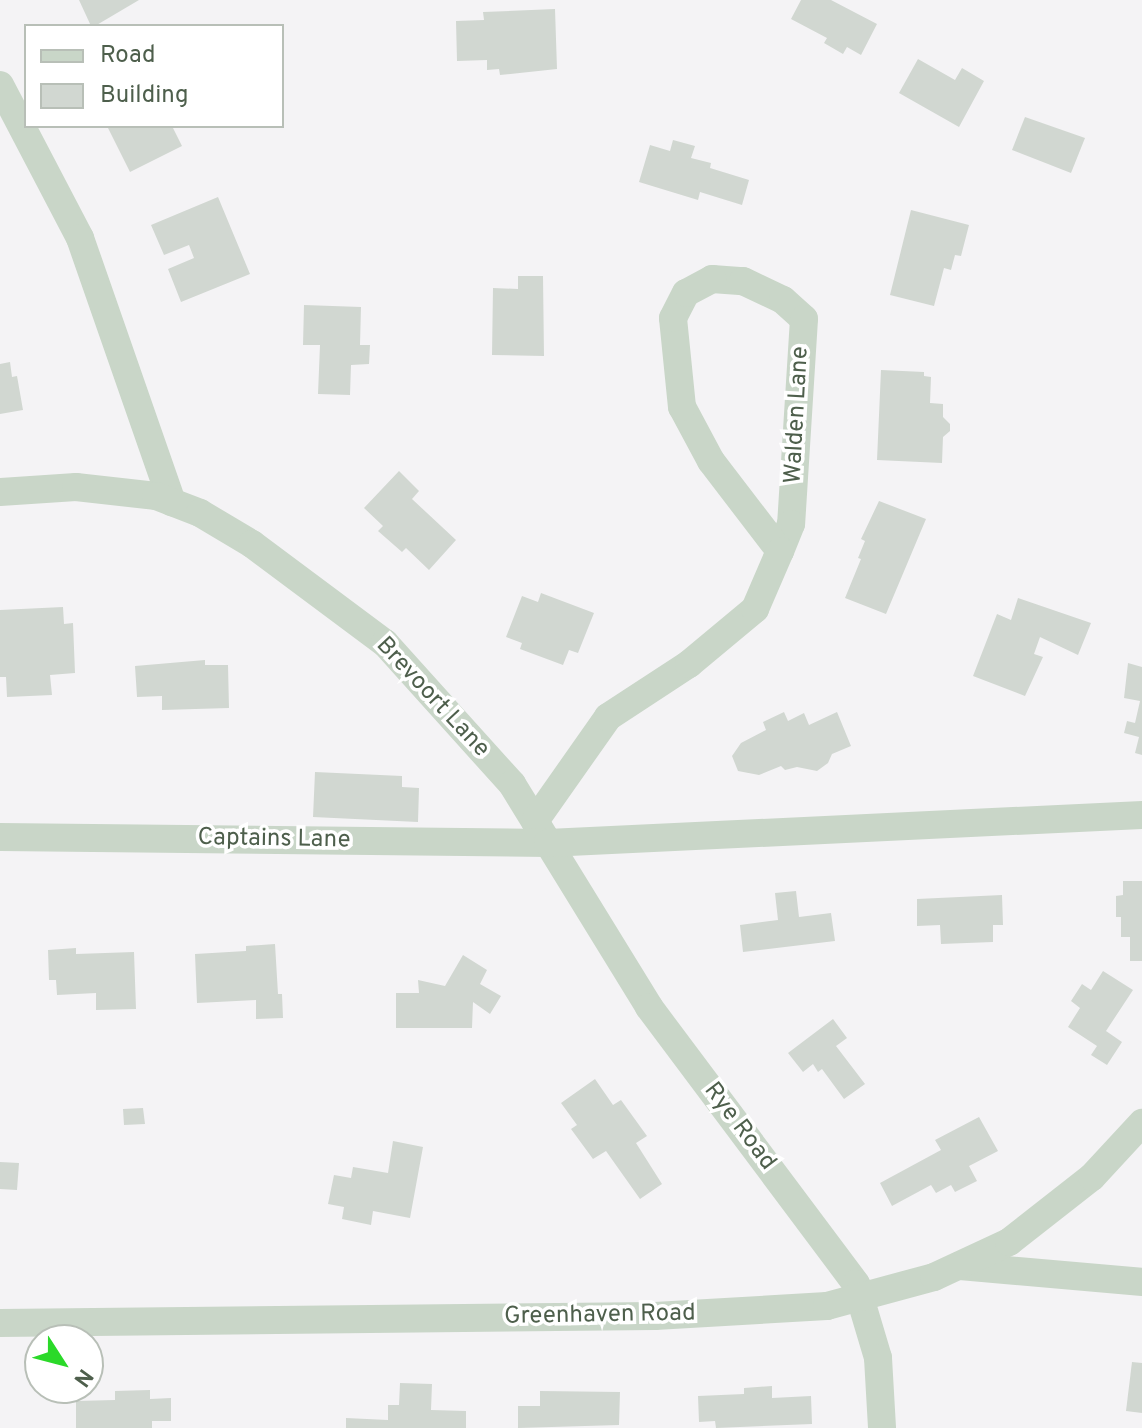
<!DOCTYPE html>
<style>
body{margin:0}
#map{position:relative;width:1142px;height:1428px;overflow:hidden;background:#f4f3f5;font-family:Overpass,sans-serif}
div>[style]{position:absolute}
.building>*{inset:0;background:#d1d7d1}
.street>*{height:28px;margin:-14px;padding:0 14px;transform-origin:14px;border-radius:14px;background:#c9d6c8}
span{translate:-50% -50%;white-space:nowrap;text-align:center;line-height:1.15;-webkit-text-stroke:7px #fff;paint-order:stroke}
.street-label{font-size:24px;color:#4e5f4c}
.legend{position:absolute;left:24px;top:24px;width:260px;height:104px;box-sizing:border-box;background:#fff;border:2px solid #b8bfb7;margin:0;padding:10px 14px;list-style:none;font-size:24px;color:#4e5f4c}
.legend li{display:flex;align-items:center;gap:16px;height:40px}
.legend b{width:40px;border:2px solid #b8bfb7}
.north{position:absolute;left:24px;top:1324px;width:80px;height:80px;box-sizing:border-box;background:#fff;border:2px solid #b8bfb7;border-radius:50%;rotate:126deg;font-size:22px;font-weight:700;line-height:32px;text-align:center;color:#4e5f4c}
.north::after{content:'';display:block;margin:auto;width:28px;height:36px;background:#2bd929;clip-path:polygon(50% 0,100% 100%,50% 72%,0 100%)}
</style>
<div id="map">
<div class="building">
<div style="clip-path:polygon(79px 0,139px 0,95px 26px,91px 26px)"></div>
<div style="clip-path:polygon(801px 0,831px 0,877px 24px,861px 55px,847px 47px,843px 54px,824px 43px,827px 38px,791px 19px)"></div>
<div style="clip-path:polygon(555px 9px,557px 69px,500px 75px,499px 69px,487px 70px,487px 60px,457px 61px,456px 21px,484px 20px,483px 12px)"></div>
<div style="clip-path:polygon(918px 59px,955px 80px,962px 68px,984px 81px,959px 127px,899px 93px)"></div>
<div style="clip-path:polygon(1025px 117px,1085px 138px,1071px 173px,1012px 150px)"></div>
<div style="clip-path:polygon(107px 126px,172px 126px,182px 146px,130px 172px)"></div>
<div style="clip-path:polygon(673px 140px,695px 146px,691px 158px,711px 163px,710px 168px,749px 180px,742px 205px,700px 192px,698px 200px,639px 182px,650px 145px,670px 151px)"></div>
<div style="clip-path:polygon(218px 197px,250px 274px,181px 302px,168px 269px,194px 258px,189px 245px,164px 255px,151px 225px)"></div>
<div style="clip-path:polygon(911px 210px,969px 225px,961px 256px,955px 255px,951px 270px,944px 268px,934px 306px,890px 295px)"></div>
<div style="clip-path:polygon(518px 276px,543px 276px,544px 356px,492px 355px,493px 288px,518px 289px)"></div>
<div style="clip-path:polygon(304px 305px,361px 307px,360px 345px,370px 345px,369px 364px,351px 365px,350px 395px,318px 394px,320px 345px,303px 345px)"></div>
<div style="clip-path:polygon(10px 362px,12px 377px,17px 376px,23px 410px,0 414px,0 364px)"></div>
<div style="clip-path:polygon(881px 370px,924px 372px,924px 376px,931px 377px,930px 403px,943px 404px,943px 417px,950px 424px,950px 431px,943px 437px,942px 463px,877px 460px)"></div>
<div style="clip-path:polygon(399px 471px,419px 491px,412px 499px,456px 540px,429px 570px,406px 548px,402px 552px,378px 531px,383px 526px,364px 508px)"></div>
<div style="clip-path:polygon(879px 501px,926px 519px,886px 614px,845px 598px,861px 559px,858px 558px,865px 541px,861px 539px)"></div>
<div style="clip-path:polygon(541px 593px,594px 613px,578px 653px,569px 650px,563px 665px,520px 649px,522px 643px,506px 637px,522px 596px,538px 602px)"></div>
<div style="clip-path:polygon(1018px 598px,1091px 623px,1078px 655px,1040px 637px,1034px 654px,1043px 657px,1025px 696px,973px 676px,997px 614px,1011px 620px)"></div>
<div style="clip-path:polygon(63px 607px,64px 624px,73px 623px,75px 673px,50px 675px,52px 695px,7px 697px,6px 677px,0 677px,0 610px)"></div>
<div style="clip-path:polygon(205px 660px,205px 665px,228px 665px,229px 708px,162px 710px,162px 696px,137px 697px,135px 666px)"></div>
<div style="clip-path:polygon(1128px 663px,1142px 667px,1142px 755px,1135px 753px,1139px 737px,1124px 733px,1127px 721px,1135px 723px,1140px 701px,1124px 698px)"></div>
<div style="clip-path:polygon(784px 712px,788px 721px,804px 713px,809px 725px,837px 712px,851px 746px,832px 754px,828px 763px,817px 771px,797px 767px,785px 770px,781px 766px,759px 775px,738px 771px,732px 756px,741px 743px,766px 730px,763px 722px)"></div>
<div style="clip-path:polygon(315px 772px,402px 776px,402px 787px,419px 788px,418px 822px,313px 817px)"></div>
<div style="clip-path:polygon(1123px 881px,1142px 881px,1142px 961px,1130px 961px,1130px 937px,1121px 937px,1121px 917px,1116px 917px,1116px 896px,1123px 895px)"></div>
<div style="clip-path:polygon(796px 891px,799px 917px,831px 913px,835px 941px,743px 952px,740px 925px,778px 920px,775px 893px)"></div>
<div style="clip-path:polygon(1002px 895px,1003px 925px,993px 925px,993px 942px,941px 944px,940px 925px,917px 926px,917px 899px)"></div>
<div style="clip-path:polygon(275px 944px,278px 994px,282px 994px,283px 1018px,256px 1019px,256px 1000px,197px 1003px,195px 954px,246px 951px,246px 946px)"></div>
<div style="clip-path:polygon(76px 948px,76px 954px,134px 952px,136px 1009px,96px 1010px,96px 993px,57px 995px,56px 980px,49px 980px,48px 950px)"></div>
<div style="clip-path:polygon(463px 955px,487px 970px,480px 984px,501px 996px,490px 1014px,473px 1002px,472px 1028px,396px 1028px,396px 993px,419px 993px,418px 980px,445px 986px)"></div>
<div style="clip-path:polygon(1103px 971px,1133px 990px,1106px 1031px,1122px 1042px,1107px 1065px,1091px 1055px,1097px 1046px,1068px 1027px,1080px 1008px,1071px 1001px,1082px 984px,1091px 990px)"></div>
<div style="clip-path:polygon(833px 1019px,847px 1038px,836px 1046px,865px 1084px,844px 1099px,822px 1069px,818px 1072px,813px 1064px,803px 1072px,788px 1053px)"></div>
<div style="clip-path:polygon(595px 1079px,613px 1105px,621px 1100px,647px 1136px,636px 1143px,662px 1184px,640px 1199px,606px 1151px,593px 1159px,571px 1129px,577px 1125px,561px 1103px)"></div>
<div style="clip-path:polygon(143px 1108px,145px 1124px,124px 1125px,123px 1109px)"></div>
<div style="clip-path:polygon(979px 1117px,998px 1151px,969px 1166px,977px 1181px,955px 1192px,951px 1185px,936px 1193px,931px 1185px,892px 1206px,880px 1183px,941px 1150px,935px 1140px)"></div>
<div style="clip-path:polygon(393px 1141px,423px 1147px,410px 1218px,373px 1211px,371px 1225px,342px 1219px,344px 1207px,328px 1204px,334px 1175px,351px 1178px,353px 1167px,388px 1173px)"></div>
<div style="clip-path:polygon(0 1162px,19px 1163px,17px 1190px,0 1189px)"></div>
<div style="clip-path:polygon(1132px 1362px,1142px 1363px,1142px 1413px,1126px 1411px)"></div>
<div style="clip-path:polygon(400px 1383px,432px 1384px,431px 1410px,466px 1411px,466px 1428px,346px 1428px,346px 1418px,388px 1420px,388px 1405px,399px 1405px)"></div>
<div style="clip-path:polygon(772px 1386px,772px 1398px,811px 1396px,812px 1424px,716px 1428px,715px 1421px,699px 1422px,698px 1396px,744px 1394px,744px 1388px)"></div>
<div style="clip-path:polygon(150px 1390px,150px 1399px,171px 1398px,171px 1421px,152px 1421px,152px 1428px,76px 1428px,76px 1401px,115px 1400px,115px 1391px)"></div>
<div style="clip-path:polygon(540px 1391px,620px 1392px,619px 1425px,518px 1428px,518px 1406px,540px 1406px)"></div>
</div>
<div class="street">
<div style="left:0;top:85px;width:173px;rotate:62.4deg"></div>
<div style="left:80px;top:238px;width:280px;rotate:70.8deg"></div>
<div style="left:712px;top:279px;width:31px;rotate:4deg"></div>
<div style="left:743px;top:281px;width:44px;rotate:25.4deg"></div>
<div style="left:783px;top:300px;width:28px;rotate:42deg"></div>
<div style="left:804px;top:319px;width:205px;rotate:93.6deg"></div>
<div style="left:791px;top:524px;width:29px;rotate:112deg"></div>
<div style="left:780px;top:551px;width:113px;rotate:-127.5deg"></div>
<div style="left:711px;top:461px;width:61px;rotate:-118.2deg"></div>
<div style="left:682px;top:407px;width:89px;rotate:-95.8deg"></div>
<div style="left:673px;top:318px;width:28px;rotate:-63deg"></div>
<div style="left:686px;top:293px;width:30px;rotate:-28deg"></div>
<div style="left:0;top:492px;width:76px;rotate:-3.8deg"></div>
<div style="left:76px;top:487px;width:81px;rotate:6.4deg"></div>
<div style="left:156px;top:496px;width:47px;rotate:21.1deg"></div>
<div style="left:200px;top:513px;width:61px;rotate:30.8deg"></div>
<div style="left:252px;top:544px;width:166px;rotate:36.7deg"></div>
<div style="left:385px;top:643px;width:190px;rotate:48deg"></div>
<div style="left:512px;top:784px;width:262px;rotate:58.4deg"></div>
<div style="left:649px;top:1007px;width:346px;rotate:53.2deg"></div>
<div style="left:856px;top:1284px;width:77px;rotate:73.4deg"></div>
<div style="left:878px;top:1358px;width:70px;rotate:86.7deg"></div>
<div style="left:535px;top:821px;width:127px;rotate:-54.9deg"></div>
<div style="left:608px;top:717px;width:97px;rotate:-33.2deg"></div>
<div style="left:689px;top:664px;width:86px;rotate:-39.8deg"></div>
<div style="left:755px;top:609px;width:63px;rotate:-66.7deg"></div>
<div style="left:0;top:837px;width:548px;rotate:0.63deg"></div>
<div style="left:548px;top:843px;width:595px;rotate:-2.7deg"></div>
<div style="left:960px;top:1266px;width:183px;rotate:5deg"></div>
<div style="left:0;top:1323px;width:655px;rotate:-0.61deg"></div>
<div style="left:655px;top:1316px;width:172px;rotate:-3.3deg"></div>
<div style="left:827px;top:1306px;width:111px;rotate:-15.2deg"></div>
<div style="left:934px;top:1277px;width:83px;rotate:-25deg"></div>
<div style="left:1009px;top:1242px;width:105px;rotate:-38.1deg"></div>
<div style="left:1092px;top:1177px;width:74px;rotate:-47.2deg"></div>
</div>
<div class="street-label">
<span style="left:798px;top:415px;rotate:-87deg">Walden Lane</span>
<span style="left:432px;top:698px;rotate:47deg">Brevoort Lane</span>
<span style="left:274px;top:840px;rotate:1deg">Captains Lane</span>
<span style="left:739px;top:1127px;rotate:53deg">Rye Road</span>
<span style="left:600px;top:1316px;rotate:-1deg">Greenhaven Road</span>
</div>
<ul class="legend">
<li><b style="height:10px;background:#c9d6c8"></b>Road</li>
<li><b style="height:22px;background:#d1d7d1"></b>Building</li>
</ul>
<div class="north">N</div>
</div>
